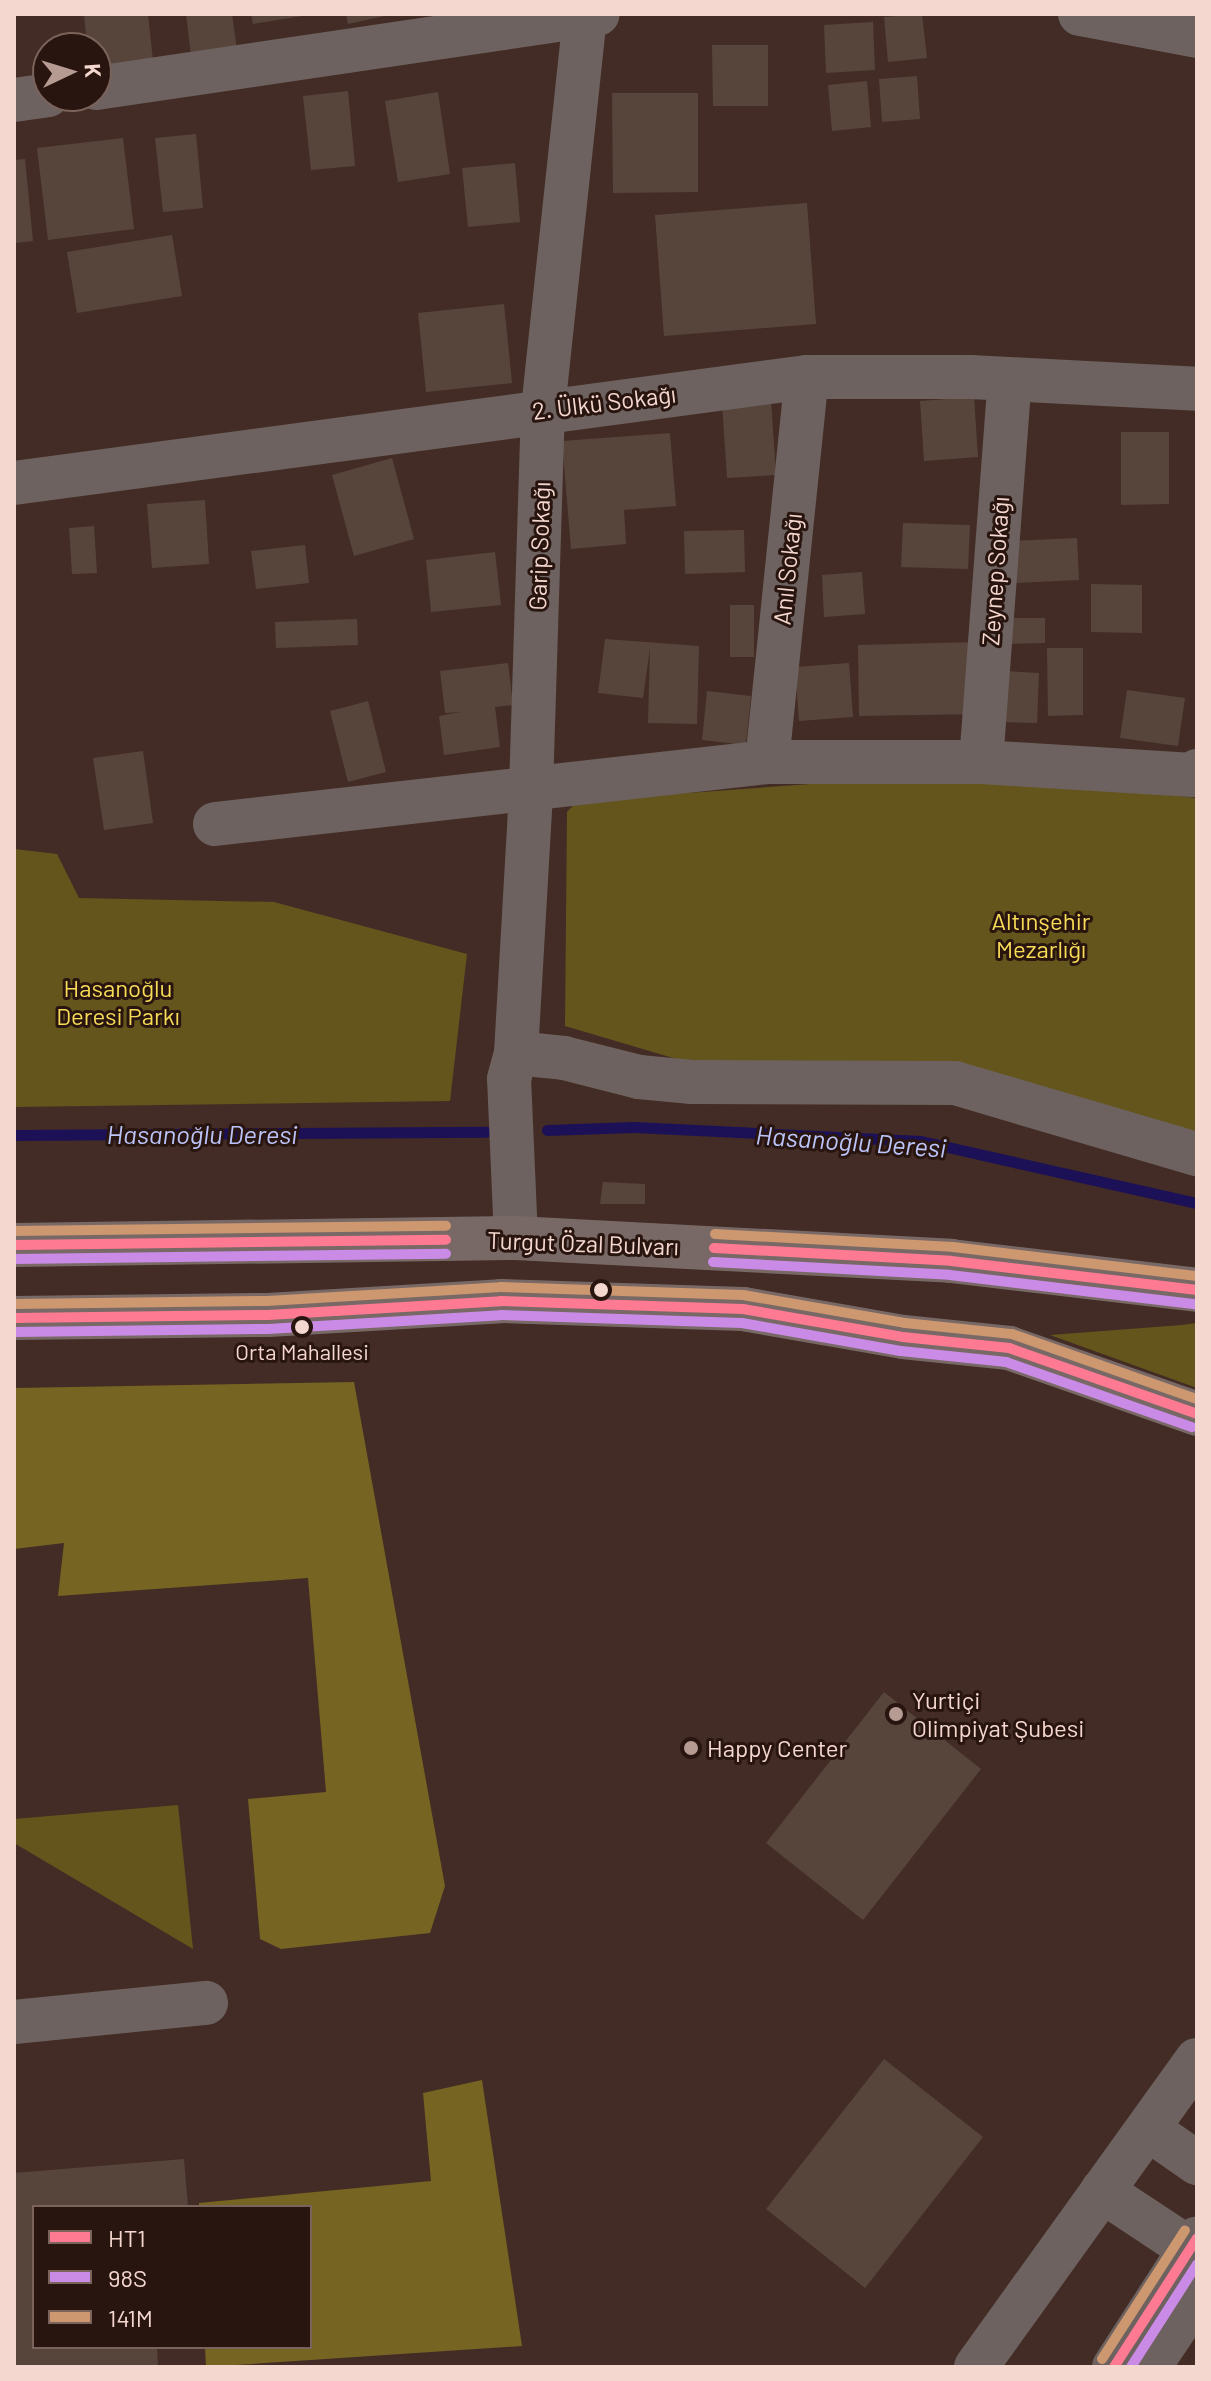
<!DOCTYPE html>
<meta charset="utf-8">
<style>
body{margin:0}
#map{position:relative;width:1211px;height:2381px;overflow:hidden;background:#432c25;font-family:Barlow,sans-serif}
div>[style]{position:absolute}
.green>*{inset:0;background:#63551c}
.forest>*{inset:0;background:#756422}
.stream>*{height:11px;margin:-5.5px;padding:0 5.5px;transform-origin:5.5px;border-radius:5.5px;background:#1c1156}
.building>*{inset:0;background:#57453c}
.minor>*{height:44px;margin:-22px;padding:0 22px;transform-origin:22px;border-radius:22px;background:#6d625f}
.major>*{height:44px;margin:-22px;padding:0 22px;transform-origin:22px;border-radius:22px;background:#796966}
.bus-1>*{height:10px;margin:-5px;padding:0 5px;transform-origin:5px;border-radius:5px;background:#fe7a93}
.bus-2>*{height:10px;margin:-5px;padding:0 5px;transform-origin:5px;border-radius:5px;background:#ca8be6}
.bus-3>*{height:10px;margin:-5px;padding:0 5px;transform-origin:5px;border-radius:5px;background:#cd976f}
.dots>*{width:22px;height:22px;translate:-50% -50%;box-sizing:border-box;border:4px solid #29150f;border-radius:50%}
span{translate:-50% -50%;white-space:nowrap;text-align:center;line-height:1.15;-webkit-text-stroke:6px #29150f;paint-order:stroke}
.bus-label{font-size:22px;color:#f4d7ce}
.street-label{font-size:24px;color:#f4d7ce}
.park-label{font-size:24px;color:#f8dc57}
.poi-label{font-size:24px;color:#f4d7ce}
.left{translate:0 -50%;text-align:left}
.water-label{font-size:26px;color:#bbc4f9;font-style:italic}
.frame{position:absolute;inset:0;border:16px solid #f4d7ce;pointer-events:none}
.legend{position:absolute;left:32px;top:2205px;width:280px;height:144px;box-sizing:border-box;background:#29150f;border:2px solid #7a635b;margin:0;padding:10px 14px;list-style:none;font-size:24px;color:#f4d7ce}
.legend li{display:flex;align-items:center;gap:16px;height:40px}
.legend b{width:40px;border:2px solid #7a635b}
.north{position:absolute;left:32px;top:32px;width:80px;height:80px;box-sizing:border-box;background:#29150f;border:2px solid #7a635b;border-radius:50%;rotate:86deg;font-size:22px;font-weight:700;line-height:32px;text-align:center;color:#f4d7ce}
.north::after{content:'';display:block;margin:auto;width:28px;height:36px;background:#b69b93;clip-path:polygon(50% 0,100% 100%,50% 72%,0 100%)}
</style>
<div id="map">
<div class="green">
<div style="clip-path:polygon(964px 773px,1197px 798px,1197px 1141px,1080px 1106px,707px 1068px,565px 1026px,567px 812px,577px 801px)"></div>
<div style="clip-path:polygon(14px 849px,57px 854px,79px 898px,274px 902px,467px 954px,450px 1101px,14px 1107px)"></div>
<div style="clip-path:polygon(1197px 1323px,1197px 1388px,1050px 1335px,1182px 1325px)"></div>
<div style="clip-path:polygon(178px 1805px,193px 1949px,14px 1843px,14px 1819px)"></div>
</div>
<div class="forest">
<div style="clip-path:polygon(354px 1382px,445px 1886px,430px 1933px,281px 1949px,260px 1939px,248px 1799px,326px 1792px,308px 1578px,58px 1596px,64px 1543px,14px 1549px,14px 1388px)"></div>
<div style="clip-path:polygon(482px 2080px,522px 2346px,206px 2367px,205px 2347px,310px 2347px,310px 2207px,199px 2207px,199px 2203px,431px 2181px,423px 2093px)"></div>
</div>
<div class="stream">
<div style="left:547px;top:1130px;width:87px;rotate:-2deg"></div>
<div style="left:634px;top:1127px;width:287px;rotate:2.8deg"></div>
<div style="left:921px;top:1141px;width:283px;rotate:12.7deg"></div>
<div style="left:14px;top:1135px;width:472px;rotate:-0.4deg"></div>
</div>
<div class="building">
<div style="clip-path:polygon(84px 14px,148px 14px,153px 61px,96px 67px,96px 48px,87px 48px)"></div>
<div style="clip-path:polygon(186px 14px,232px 14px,237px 50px,191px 56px)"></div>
<div style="clip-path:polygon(251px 14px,301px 14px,302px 16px,253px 24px)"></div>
<div style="clip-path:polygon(346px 14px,388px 14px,389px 15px,348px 24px)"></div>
<div style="clip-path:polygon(922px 14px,927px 58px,888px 62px,884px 17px)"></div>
<div style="clip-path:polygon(873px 22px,875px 70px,826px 73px,824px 25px)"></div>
<div style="clip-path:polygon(712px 45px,768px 45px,768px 106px,713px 106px)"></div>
<div style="clip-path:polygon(917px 76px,920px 119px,882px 122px,879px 79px)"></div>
<div style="clip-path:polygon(867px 81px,871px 127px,832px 131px,828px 85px)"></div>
<div style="clip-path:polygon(348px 91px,355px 166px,311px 170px,303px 96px)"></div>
<div style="clip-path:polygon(438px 92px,450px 174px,398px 182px,385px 101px)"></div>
<div style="clip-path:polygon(612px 93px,698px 93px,698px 192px,613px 193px)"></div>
<div style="clip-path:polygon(196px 134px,203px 208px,163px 212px,155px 138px)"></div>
<div style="clip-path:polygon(123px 138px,134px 229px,48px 240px,37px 148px)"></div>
<div style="clip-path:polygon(25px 159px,33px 241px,14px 243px,14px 160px)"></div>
<div style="clip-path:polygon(515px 163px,520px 222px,468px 227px,462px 168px)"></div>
<div style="clip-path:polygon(807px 203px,816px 324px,664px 336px,655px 215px)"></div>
<div style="clip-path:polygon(172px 235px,182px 296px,77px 313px,67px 252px)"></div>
<div style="clip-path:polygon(504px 304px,512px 383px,426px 392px,418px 313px)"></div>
<div style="clip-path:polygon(974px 397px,978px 457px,924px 461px,920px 401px)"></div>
<div style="clip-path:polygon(771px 400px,776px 475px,727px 478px,722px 404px)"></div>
<div style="clip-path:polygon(1121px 432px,1169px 432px,1169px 504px,1121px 505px)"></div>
<div style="clip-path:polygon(670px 433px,676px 506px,624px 510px,626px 544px,571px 549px,562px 441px)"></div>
<div style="clip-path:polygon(392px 458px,414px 539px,354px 556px,332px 475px)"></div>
<div style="clip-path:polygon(205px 500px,209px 564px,152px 568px,147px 504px)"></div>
<div style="clip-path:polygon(903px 523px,970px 525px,968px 569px,901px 567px)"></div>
<div style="clip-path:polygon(94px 526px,97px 573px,72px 574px,69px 528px)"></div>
<div style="clip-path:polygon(744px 530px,745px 572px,685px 574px,684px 531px)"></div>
<div style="clip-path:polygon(1077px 538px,1079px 580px,1015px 583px,1013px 541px)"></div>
<div style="clip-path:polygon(305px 545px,309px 583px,256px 589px,251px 551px)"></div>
<div style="clip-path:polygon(495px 552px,501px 605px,431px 612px,426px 560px)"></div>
<div style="clip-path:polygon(862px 572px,865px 614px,824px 617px,822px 575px)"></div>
<div style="clip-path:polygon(1091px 584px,1142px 585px,1142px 633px,1091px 632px)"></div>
<div style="clip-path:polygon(730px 605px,754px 605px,754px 657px,730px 657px)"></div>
<div style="clip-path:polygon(1004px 618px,1045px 618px,1045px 643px,1004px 644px)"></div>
<div style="clip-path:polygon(357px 619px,358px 645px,276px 648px,275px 622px)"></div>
<div style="clip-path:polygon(605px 639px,699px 646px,697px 724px,648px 723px,650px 648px,643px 698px,598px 693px)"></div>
<div style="clip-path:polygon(977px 642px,979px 714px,859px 716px,858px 645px)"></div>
<div style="clip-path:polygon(1047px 648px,1083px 648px,1083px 715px,1048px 716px)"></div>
<div style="clip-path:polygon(508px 663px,513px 705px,495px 707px,500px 747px,444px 755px,439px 716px,461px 712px,445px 713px,440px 671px)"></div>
<div style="clip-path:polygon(849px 663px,853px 717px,799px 721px,795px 667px)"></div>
<div style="clip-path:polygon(1004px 671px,1039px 673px,1037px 723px,1002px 722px)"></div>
<div style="clip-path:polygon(1127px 690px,1185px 698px,1178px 746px,1120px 738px)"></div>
<div style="clip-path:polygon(707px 691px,751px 696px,746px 745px,702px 740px)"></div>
<div style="clip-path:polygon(368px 701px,386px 772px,348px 782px,330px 711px)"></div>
<div style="clip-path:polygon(143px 751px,153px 823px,104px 830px,93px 758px)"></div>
<div style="clip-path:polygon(603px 1182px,645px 1184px,645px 1204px,600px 1204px)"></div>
<div style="clip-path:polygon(884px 1692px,981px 1769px,863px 1920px,766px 1843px)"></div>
<div style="clip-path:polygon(884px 2059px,983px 2137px,865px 2288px,766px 2209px)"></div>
<div style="clip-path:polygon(184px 2159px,188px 2207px,34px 2207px,34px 2347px,157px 2347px,158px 2367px,14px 2367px,14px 2173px)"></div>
</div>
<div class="minor">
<div style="left:1080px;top:14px;width:119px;rotate:10.6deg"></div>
<div style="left:96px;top:88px;width:507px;rotate:-8.39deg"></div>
<div style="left:14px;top:100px;width:34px;rotate:-8deg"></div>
<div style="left:14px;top:483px;width:800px;rotate:-7.61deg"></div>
<div style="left:807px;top:377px;width:164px"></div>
<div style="left:971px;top:377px;width:226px;rotate:3deg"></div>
<div style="left:767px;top:762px;width:387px;rotate:-84.1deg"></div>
<div style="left:981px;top:762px;width:384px;rotate:-85.7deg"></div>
<div style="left:215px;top:824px;width:555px;rotate:-6.41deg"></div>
<div style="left:767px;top:762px;width:214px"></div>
<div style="left:981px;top:762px;width:212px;rotate:3.5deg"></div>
<div style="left:1193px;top:775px;width:6px;rotate:-45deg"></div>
<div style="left:516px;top:1053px;width:48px;rotate:5.9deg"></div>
<div style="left:564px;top:1058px;width:77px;rotate:14.2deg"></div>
<div style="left:639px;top:1077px;width:53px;rotate:5.4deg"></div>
<div style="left:692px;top:1082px;width:263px;rotate:0.2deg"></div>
<div style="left:955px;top:1083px;width:252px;rotate:16.4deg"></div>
<div style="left:516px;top:1238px;width:159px;rotate:-92.5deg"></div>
<div style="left:509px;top:1079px;width:27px;rotate:-75deg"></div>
<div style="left:516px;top:1053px;width:264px;rotate:-86.7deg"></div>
<div style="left:531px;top:789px;width:380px;rotate:-88.2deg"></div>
<div style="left:543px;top:409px;width:397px;rotate:-83.9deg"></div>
<div style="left:14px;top:2022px;width:193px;rotate:-5.7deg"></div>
<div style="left:1148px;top:2129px;width:60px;rotate:34.8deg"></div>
<div style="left:1102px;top:2191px;width:105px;rotate:33.4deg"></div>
<div style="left:976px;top:2367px;width:378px;rotate:-54.3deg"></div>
<div style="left:1114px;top:2367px;width:153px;rotate:-57.2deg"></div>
<div style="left:1149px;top:2367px;width:87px;rotate:-56.3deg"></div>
</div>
<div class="major">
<div style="left:14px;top:1245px;width:502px;rotate:-0.8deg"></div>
<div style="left:516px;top:1238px;width:436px;rotate:3deg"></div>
<div style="left:951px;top:1261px;width:248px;rotate:6.7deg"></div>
<div style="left:14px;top:1318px;width:254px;rotate:-0.7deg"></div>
<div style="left:268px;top:1315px;width:233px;rotate:-3.4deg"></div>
<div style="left:501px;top:1301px;width:242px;rotate:1.9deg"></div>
<div style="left:743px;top:1309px;width:162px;rotate:9.9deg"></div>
<div style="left:903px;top:1337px;width:107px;rotate:5.9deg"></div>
<div style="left:1009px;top:1348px;width:199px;rotate:19.3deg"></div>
</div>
<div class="bus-1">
<div style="left:14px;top:1245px;width:432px;rotate:-0.7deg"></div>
<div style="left:714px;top:1248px;width:237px;rotate:3.1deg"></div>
<div style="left:951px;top:1261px;width:248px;rotate:6.7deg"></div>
<div style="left:14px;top:1318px;width:254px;rotate:-0.7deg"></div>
<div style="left:268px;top:1315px;width:233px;rotate:-3.4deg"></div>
<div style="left:501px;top:1301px;width:242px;rotate:1.9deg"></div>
<div style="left:743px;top:1309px;width:162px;rotate:9.9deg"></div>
<div style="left:903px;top:1337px;width:107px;rotate:5.9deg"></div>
<div style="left:1009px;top:1348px;width:199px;rotate:19.3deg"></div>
<div style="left:1114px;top:2367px;width:153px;rotate:-57.2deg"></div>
</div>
<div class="bus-2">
<div style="left:14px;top:1259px;width:432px;rotate:-0.7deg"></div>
<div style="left:713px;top:1262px;width:237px;rotate:3.1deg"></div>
<div style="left:950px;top:1275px;width:247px;rotate:6.8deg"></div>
<div style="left:14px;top:1332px;width:254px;rotate:-0.7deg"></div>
<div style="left:268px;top:1329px;width:233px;rotate:-3.4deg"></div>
<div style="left:501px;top:1315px;width:241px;rotate:1.9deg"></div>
<div style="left:742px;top:1323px;width:161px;rotate:10deg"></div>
<div style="left:901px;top:1351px;width:106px;rotate:6deg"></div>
<div style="left:1006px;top:1362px;width:197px;rotate:19.3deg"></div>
<div style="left:1131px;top:2367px;width:122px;rotate:-57.3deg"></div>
</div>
<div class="bus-3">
<div style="left:14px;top:1231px;width:432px;rotate:-0.7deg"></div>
<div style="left:715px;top:1234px;width:238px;rotate:3.1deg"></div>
<div style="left:953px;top:1247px;width:246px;rotate:6.8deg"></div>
<div style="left:14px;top:1304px;width:253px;rotate:-0.7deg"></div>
<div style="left:267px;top:1301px;width:234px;rotate:-3.4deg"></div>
<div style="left:501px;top:1287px;width:242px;rotate:1.9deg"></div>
<div style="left:743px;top:1295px;width:164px;rotate:9.8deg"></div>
<div style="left:905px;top:1323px;width:108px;rotate:5.9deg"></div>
<div style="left:1012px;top:1334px;width:196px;rotate:19.4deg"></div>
<div style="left:1102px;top:2359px;width:153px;rotate:-57.2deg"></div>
</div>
<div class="dots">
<div style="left:601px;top:1290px;background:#f4d7ce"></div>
<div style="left:302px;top:1327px;background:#f4d7ce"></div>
<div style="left:896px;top:1714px;background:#b69b93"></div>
<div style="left:691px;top:1748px;background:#b69b93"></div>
</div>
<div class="bus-label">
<span style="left:302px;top:1352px">Orta Mahallesi</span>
</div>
<div class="street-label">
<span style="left:604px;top:402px;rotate:-7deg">2. Ülkü Sokağı</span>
<span style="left:539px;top:546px;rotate:-88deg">Garip Sokağı</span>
<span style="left:787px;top:569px;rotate:-84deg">Anıl Sokağı</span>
<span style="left:995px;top:571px;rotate:-86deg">Zeynep Sokağı</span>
<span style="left:583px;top:1243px;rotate:2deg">Turgut Özal Bulvarı</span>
</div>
<div class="park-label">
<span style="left:1041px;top:935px">Altınşehir<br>Mezarlığı</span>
<span style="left:118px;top:1002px">Hasanoğlu<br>Deresi Parkı</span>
</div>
<div class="poi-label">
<span class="left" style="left:912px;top:1714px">Yurtiçi<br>Olimpiyat Şubesi</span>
<span class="left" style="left:707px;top:1748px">Happy Center</span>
</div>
<div class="water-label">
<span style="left:202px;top:1134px">Hasanoğlu Deresi</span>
<span style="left:851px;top:1141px;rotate:4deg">Hasanoğlu Deresi</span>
</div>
<div class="frame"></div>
<ul class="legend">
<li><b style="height:10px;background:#fe7a93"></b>HT1</li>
<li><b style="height:10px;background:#ca8be6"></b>98S</li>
<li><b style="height:10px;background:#cd976f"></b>141M</li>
</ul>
<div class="north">K</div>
</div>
